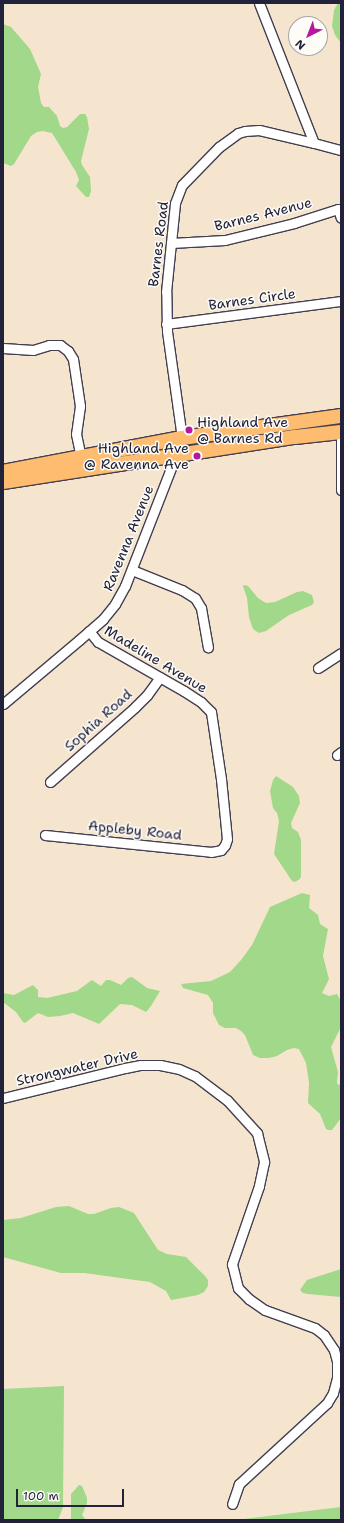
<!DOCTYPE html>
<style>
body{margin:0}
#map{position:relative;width:344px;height:1523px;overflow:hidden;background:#f6e5ce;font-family:"Shantell Sans",sans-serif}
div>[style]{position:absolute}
.green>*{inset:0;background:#a1d889}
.roads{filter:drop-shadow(1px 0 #423f51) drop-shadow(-1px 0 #423f51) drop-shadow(0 1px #423f51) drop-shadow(0 -1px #423f51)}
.minor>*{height:9px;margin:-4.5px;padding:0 4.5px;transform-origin:4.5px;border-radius:4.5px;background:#fff}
.primary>*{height:14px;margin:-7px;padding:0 7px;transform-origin:7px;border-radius:7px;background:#febc70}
.dots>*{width:11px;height:11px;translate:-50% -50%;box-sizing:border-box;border:2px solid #fdfcf7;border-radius:50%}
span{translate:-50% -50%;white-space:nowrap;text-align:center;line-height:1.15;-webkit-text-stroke:3px #fdfcf7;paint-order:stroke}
.street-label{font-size:14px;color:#22223b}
.poi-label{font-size:14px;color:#22223b}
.left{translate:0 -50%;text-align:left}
.right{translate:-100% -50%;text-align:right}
.frame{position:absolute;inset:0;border:4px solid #22223b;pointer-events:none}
.north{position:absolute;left:288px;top:16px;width:40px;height:40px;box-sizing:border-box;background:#fdfcf7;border:1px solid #a5a5ac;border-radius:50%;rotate:222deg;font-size:11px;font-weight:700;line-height:16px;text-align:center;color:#22223b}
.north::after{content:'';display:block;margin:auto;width:14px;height:18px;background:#b5179e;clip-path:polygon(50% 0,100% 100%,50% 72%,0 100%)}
.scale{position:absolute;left:16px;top:1489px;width:108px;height:18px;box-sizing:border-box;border:2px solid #22223b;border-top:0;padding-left:5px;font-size:12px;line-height:14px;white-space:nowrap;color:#22223b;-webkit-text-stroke:3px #fdfcf7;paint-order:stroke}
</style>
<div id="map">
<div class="green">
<div style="clip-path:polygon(338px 3px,341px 3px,341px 43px,335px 35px,332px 26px,334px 10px)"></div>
<div style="clip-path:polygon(3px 24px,11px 27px,30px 49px,41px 74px,38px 87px,41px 103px,44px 107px,49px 107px,57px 116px,60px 126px,63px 128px,67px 127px,80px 114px,85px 114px,87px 117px,89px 129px,81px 161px,82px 165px,90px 177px,91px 191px,89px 197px,86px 197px,76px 186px,79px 180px,76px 172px,52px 133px,43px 131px,37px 132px,31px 136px,14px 164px,11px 166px,3px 163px)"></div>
<div style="clip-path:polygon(244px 585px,248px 586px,258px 598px,266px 603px,275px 602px,297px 592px,303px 591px,312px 595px,314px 602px,312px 605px,289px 615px,266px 631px,259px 633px,253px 629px,249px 617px,247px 598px,243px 586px)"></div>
<div style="clip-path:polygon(276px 776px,293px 787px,299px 796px,300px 803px,291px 823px,292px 828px,298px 832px,301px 840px,301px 876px,300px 879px,295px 882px,292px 881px,274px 854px,279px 821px,277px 813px,273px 808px,270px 791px,273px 780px)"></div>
<div style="clip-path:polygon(302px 893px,310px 895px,309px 908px,318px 915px,320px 924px,328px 929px,323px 956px,329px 979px,322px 993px,329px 996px,337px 994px,341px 1001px,341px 1027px,331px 1047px,338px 1072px,337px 1082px,338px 1085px,341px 1084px,341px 1118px,332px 1130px,328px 1130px,326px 1129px,320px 1114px,308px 1103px,309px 1083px,306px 1063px,299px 1049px,294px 1048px,287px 1050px,277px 1056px,269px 1058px,260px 1058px,253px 1055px,245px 1035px,241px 1031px,236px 1028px,225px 1028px,219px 1025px,213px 1013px,213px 1003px,208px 995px,183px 988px,181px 984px,211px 981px,230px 972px,241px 960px,252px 945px,270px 907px)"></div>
<div style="clip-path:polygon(132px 977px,147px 988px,160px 991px,151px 1006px,146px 1012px,132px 1005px,120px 1004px,99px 1024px,73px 1013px,60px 1016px,48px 1017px,38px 1013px,25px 1023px,23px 1022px,16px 1012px,3px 1002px,3px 993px,14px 995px,33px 985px,38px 990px,38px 997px,47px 998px,77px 991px,92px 980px,101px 986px,106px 980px,110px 980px,121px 985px,128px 978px)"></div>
<div style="clip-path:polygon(69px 1206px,88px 1214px,94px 1214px,111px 1208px,119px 1207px,134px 1213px,158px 1250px,167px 1254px,186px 1257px,205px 1276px,208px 1280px,208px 1286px,204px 1292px,198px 1295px,171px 1300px,166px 1291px,150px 1282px,84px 1273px,61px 1273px,3px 1257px,3px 1220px,21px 1218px,56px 1207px)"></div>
<div style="clip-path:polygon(341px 1269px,341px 1297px,308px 1294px,303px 1293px,300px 1290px,307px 1280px)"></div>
<div style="clip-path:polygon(64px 1386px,63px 1507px,58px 1520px,3px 1520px,3px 1389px)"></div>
<div style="clip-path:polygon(79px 1485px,82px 1486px,87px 1498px,87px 1503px,82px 1515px,86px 1520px,71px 1520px,71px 1494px)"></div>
<div style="clip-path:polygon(341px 1507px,341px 1520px,236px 1520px)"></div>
</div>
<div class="roads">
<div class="minor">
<div style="left:259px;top:3px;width:150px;rotate:68.6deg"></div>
<div style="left:314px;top:143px;width:28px;rotate:15deg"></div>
<div style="left:171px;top:243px;width:54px;rotate:-3.2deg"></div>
<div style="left:225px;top:240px;width:71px;rotate:-13.8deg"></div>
<div style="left:294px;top:223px;width:46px;rotate:-17.7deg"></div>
<div style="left:338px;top:209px;width:9px;rotate:72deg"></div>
<div style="left:166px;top:324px;width:177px;rotate:-7.5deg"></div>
<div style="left:3px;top:348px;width:30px;rotate:4deg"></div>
<div style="left:33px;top:350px;width:17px;rotate:-17deg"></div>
<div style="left:49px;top:345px;width:11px"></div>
<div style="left:60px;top:345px;width:10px;rotate:37deg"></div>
<div style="left:68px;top:351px;width:9px;rotate:58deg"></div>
<div style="left:73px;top:359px;width:48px;rotate:81.5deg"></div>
<div style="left:80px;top:406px;width:28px;rotate:98deg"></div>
<div style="left:76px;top:434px;width:24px;rotate:78deg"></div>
<div style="left:341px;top:430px;width:60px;rotate:90deg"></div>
<div style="left:132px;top:570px;width:54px;rotate:21.8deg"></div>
<div style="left:182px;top:590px;width:15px;rotate:32deg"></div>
<div style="left:195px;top:598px;width:12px;rotate:59deg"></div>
<div style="left:201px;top:608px;width:40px;rotate:80deg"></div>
<div style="left:318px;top:668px;width:27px;rotate:-33deg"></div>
<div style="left:3px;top:704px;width:99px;rotate:-40.1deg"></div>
<div style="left:79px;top:640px;width:32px;rotate:-41deg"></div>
<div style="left:103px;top:619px;width:19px;rotate:-51deg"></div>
<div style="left:115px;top:604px;width:21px;rotate:-61deg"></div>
<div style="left:125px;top:586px;width:141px;rotate:-68.7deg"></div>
<div style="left:176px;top:455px;width:18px;rotate:-71deg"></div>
<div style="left:182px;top:438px;width:108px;rotate:-98deg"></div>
<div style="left:167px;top:331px;width:39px;rotate:-91deg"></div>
<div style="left:166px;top:292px;width:89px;rotate:-84.2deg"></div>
<div style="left:175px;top:203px;width:19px;rotate:-69deg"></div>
<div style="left:182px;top:185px;width:53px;rotate:-45.8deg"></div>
<div style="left:219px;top:147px;width:24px;rotate:-36deg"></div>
<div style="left:238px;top:133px;width:7px;rotate:-16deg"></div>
<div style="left:245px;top:131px;width:14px;rotate:-4deg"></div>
<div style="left:259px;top:130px;width:57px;rotate:13.3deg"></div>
<div style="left:337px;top:755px;width:5px;rotate:-37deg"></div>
<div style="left:50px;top:782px;width:113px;rotate:-41.4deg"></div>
<div style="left:135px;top:707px;width:17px;rotate:-45deg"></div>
<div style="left:147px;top:695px;width:22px;rotate:-54deg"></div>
<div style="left:45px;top:835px;width:167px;rotate:5.8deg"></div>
<div style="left:211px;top:852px;width:10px;rotate:-11deg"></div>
<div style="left:221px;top:850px;width:6px;rotate:-51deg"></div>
<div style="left:225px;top:845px;width:6px;rotate:-72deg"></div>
<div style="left:227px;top:839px;width:60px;rotate:-95.7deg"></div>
<div style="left:221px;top:779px;width:68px;rotate:-98.5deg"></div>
<div style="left:211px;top:712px;width:14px;rotate:-135deg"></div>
<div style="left:201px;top:702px;width:20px;rotate:-147deg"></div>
<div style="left:184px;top:691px;width:99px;rotate:-150.3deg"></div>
<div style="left:98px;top:642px;width:14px;rotate:-129deg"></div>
<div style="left:3px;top:1098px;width:126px;rotate:-13.8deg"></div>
<div style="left:125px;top:1068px;width:16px;rotate:-11deg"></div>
<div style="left:141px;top:1065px;width:19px"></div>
<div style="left:160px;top:1065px;width:19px;rotate:12deg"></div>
<div style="left:179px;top:1069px;width:17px;rotate:24deg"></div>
<div style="left:195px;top:1076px;width:40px;rotate:37deg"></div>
<div style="left:227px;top:1100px;width:45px;rotate:47.7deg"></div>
<div style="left:257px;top:1133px;width:30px;rotate:76deg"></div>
<div style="left:264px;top:1162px;width:25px;rotate:102deg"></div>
<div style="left:259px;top:1186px;width:83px;rotate:109.1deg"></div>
<div style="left:232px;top:1264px;width:25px;rotate:76deg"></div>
<div style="left:238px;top:1288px;width:16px;rotate:45deg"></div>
<div style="left:249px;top:1299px;width:19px;rotate:35deg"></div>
<div style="left:265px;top:1310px;width:53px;rotate:19.8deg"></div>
<div style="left:315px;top:1328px;width:11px;rotate:38deg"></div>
<div style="left:324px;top:1335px;width:18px;rotate:56deg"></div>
<div style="left:334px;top:1350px;width:11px;rotate:75deg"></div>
<div style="left:337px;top:1361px;width:17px;rotate:90deg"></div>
<div style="left:337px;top:1378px;width:16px;rotate:105deg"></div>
<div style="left:333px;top:1393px;width:12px;rotate:121deg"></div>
<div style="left:327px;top:1403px;width:120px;rotate:137.4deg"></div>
<div style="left:239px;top:1484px;width:21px;rotate:109deg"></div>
</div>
<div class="primary">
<div style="left:3px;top:472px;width:182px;rotate:-10.8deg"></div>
<div style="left:182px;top:438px;width:161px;rotate:-7.9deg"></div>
<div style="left:3px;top:482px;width:295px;rotate:-8.8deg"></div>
<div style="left:295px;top:437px;width:46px;rotate:-6.2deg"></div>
</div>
</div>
<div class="dots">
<div style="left:189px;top:430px;background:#b5179e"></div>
<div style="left:197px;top:456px;background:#b5179e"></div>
</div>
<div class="street-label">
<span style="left:263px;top:214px;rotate:-14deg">Barnes Avenue</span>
<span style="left:158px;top:244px;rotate:-83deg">Barnes Road</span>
<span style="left:252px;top:299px;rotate:-8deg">Barnes Circle</span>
<span style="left:128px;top:538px;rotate:-68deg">Ravenna Avenue</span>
<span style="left:156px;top:659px;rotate:31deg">Madeline Avenue</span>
<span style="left:98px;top:720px;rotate:-42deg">Sophia Road</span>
<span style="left:135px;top:830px;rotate:6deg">Appleby Road</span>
<span style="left:77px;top:1067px;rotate:-13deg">Strongwater Drive</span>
</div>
<div class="poi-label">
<span class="left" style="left:197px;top:430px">Highland Ave<br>@ Barnes Rd</span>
<span class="right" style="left:189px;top:456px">Highland Ave<br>@ Ravenna Ave</span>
</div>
<div class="frame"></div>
<div class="north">N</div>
<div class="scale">100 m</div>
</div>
